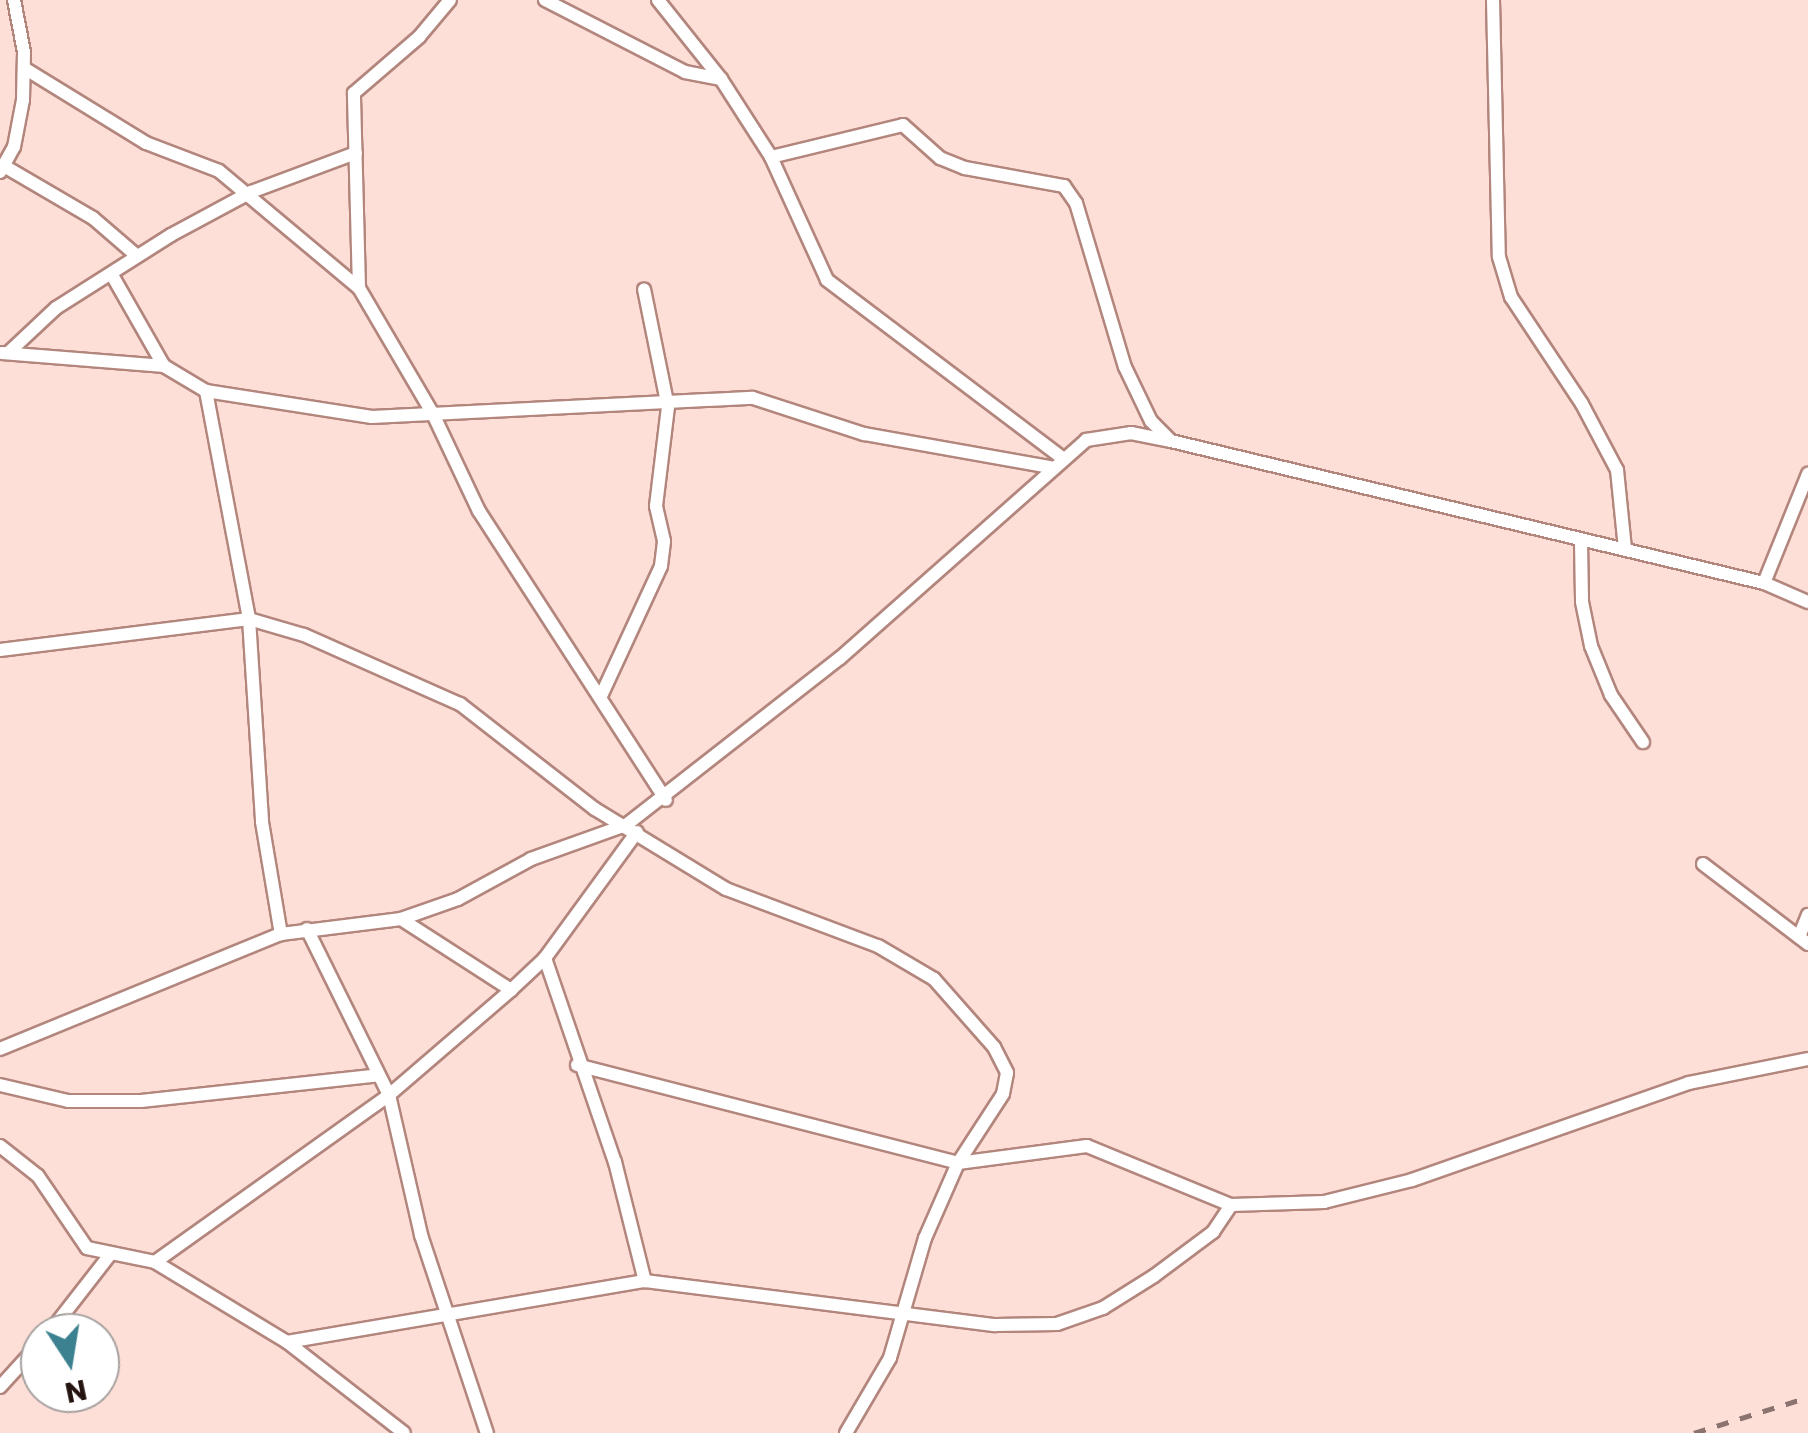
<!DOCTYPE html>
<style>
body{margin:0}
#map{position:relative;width:1808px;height:1433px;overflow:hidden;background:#fddfd8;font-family:Poppins,sans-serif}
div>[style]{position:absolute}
.roads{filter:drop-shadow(2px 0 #b3867d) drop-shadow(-2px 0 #b3867d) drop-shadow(0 2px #b3867d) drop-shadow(0 -2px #b3867d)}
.minor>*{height:12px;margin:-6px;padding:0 6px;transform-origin:6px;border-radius:6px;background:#fff}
.rail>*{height:5px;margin-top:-2.5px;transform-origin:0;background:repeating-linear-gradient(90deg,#8b746f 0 12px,transparent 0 24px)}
span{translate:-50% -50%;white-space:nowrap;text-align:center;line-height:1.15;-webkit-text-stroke:9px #fff;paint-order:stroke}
.north{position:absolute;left:20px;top:1313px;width:100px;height:100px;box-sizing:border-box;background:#fff;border:2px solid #a7a19f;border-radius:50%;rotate:168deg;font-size:28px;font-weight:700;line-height:40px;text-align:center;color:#241310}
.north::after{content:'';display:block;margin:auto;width:35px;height:45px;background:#3c818f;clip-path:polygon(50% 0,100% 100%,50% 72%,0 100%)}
</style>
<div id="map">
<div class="roads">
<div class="minor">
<div style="left:545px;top:0;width:157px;rotate:27.2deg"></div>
<div style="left:685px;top:72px;width:37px;rotate:11deg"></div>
<div style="left:658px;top:0;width:101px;rotate:51.4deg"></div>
<div style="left:721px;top:79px;width:93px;rotate:57.3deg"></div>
<div style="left:771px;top:157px;width:135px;rotate:65.5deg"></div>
<div style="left:827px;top:280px;width:293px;rotate:37.1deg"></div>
<div style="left:1493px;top:0;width:257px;rotate:88.7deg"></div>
<div style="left:1499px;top:257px;width:42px;rotate:73.3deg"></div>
<div style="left:1511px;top:297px;width:128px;rotate:56.4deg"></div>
<div style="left:1582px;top:404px;width:75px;rotate:62.1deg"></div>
<div style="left:1617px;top:470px;width:79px;rotate:84.2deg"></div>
<div style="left:24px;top:68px;width:143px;rotate:31.6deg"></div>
<div style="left:146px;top:143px;width:78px;rotate:21deg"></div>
<div style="left:219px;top:171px;width:182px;rotate:39.9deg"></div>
<div style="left:359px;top:288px;width:148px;rotate:59.6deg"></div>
<div style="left:434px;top:416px;width:105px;rotate:64.7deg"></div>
<div style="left:479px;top:511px;width:344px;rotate:57.1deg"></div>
<div style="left:771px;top:157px;width:136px;rotate:-13.6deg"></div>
<div style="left:903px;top:125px;width:50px;rotate:41.7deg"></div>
<div style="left:940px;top:158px;width:27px;rotate:22deg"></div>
<div style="left:965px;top:168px;width:101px;rotate:10.3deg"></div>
<div style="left:1064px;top:186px;width:21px;rotate:55deg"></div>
<div style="left:1076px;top:203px;width:171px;rotate:73.4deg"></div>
<div style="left:1125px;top:367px;width:60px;rotate:64.3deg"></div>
<div style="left:1151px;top:421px;width:25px;rotate:45deg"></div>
<div style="left:4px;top:166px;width:103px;rotate:30.3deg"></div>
<div style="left:93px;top:218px;width:58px;rotate:40.8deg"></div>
<div style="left:0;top:172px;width:29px;rotate:-61deg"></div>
<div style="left:14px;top:147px;width:48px;rotate:-79.2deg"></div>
<div style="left:23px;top:100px;width:48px;rotate:-88.8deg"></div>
<div style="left:24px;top:52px;width:53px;rotate:-100.9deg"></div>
<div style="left:112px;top:275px;width:105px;rotate:60.3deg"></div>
<div style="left:164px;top:366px;width:49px;rotate:30.8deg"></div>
<div style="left:206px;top:391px;width:168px;rotate:8.9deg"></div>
<div style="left:372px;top:417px;width:381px;rotate:-2.9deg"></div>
<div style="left:753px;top:398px;width:117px;rotate:18deg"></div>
<div style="left:864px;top:434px;width:189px;rotate:10.1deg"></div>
<div style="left:359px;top:288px;width:195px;rotate:-91.5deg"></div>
<div style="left:354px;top:93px;width:86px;rotate:-40.7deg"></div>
<div style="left:419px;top:37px;width:48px;rotate:-50deg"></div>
<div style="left:2px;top:353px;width:163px;rotate:4.6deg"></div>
<div style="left:8px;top:353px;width:66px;rotate:-43.2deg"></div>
<div style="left:56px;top:308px;width:136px;rotate:-32.4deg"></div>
<div style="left:171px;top:235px;width:91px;rotate:-28.3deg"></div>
<div style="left:251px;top:192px;width:112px;rotate:-20.4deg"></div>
<div style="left:206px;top:391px;width:232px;rotate:79.3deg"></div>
<div style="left:249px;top:619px;width:203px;rotate:86.3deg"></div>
<div style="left:262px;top:822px;width:114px;rotate:80.4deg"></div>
<div style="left:1581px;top:542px;width:60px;rotate:89deg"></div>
<div style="left:1582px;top:602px;width:45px;rotate:78.4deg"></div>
<div style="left:1591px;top:646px;width:53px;rotate:67.8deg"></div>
<div style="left:1611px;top:695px;width:57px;rotate:55.8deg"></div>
<div style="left:1764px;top:583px;width:118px;rotate:-68deg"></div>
<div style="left:0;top:650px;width:251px;rotate:-7.1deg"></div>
<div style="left:249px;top:619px;width:57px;rotate:16.2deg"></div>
<div style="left:304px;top:635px;width:171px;rotate:23.9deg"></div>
<div style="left:460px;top:704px;width:171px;rotate:37.9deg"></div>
<div style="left:595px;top:809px;width:153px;rotate:31.4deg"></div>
<div style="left:726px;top:889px;width:162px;rotate:20.6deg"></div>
<div style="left:878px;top:946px;width:65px;rotate:30.5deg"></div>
<div style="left:934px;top:979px;width:91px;rotate:48.6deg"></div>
<div style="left:994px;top:1047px;width:29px;rotate:63deg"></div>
<div style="left:1007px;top:1073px;width:21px;rotate:101deg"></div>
<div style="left:1003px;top:1094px;width:82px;rotate:123.1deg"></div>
<div style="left:958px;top:1163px;width:82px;rotate:113.7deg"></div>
<div style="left:925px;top:1238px;width:125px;rotate:106.3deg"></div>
<div style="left:890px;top:1358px;width:87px;rotate:120.4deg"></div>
<div style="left:601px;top:696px;width:143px;rotate:-65.2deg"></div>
<div style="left:661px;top:566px;width:25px;rotate:-83deg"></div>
<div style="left:664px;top:541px;width:36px;rotate:-103deg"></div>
<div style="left:656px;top:506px;width:100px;rotate:-83.1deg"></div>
<div style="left:668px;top:407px;width:120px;rotate:-101.5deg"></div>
<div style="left:1703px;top:864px;width:132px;rotate:37.3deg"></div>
<div style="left:401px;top:919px;width:131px;rotate:32.8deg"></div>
<div style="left:307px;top:929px;width:185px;rotate:63.7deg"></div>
<div style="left:389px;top:1095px;width:144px;rotate:77.1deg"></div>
<div style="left:421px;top:1235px;width:209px;rotate:71.6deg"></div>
<div style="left:1799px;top:937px;width:24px;rotate:-68deg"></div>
<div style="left:545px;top:958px;width:216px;rotate:71.1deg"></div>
<div style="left:615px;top:1162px;width:123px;rotate:75.9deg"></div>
<div style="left:0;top:1049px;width:304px;rotate:-22.3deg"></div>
<div style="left:281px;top:934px;width:121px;rotate:-7.1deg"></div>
<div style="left:401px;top:919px;width:60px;rotate:-19.3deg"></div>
<div style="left:458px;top:899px;width:83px;rotate:-28.7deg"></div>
<div style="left:531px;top:859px;width:101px;rotate:-19.7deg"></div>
<div style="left:626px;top:825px;width:271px;rotate:-38deg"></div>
<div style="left:840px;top:658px;width:329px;rotate:-41.5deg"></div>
<div style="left:1086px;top:440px;width:46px;rotate:-8.8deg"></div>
<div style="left:1131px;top:433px;width:41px;rotate:11.3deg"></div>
<div style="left:1171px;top:441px;width:610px;rotate:13.47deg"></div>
<div style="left:1764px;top:583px;width:48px;rotate:23.4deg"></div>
<div style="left:577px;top:1065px;width:393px;rotate:14.4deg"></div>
<div style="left:958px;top:1163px;width:130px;rotate:-7.5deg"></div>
<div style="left:1087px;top:1146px;width:156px;rotate:22.3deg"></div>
<div style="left:1231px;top:1205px;width:93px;rotate:-1.8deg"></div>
<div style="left:1324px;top:1202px;width:91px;rotate:-14deg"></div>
<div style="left:1412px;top:1180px;width:293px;rotate:-19.3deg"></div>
<div style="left:1689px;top:1083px;width:121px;rotate:-11.4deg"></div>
<div style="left:0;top:1085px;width:70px;rotate:13.2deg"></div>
<div style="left:68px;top:1101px;width:73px"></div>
<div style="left:141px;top:1101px;width:239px;rotate:-6.2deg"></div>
<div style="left:0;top:1146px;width:48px;rotate:38.3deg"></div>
<div style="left:38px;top:1176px;width:87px;rotate:55.8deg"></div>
<div style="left:87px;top:1248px;width:69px;rotate:11.6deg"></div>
<div style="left:155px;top:1262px;width:154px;rotate:31.2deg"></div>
<div style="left:287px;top:1342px;width:148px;rotate:37.9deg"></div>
<div style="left:155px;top:1262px;width:287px;rotate:-35.5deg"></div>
<div style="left:389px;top:1095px;width:161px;rotate:-40.7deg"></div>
<div style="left:511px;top:990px;width:47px;rotate:-43.3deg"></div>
<div style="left:545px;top:958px;width:156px;rotate:-53.9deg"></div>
<div style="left:49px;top:1333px;width:98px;rotate:-52.1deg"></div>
<div style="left:287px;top:1342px;width:363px;rotate:-9.7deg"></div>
<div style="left:645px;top:1281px;width:353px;rotate:7.2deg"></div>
<div style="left:995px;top:1325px;width:62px;rotate:-0.9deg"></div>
<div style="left:1057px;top:1324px;width:49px;rotate:-19.2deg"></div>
<div style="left:1103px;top:1308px;width:60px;rotate:-32.1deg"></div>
<div style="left:1154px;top:1276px;width:74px;rotate:-36.7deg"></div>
<div style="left:1213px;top:1232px;width:32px;rotate:-56deg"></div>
<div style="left:0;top:1387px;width:59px;rotate:-47.7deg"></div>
</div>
</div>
<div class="rail">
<div style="left:1694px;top:1433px;width:120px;rotate:-17.5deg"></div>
</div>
<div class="north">N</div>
</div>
